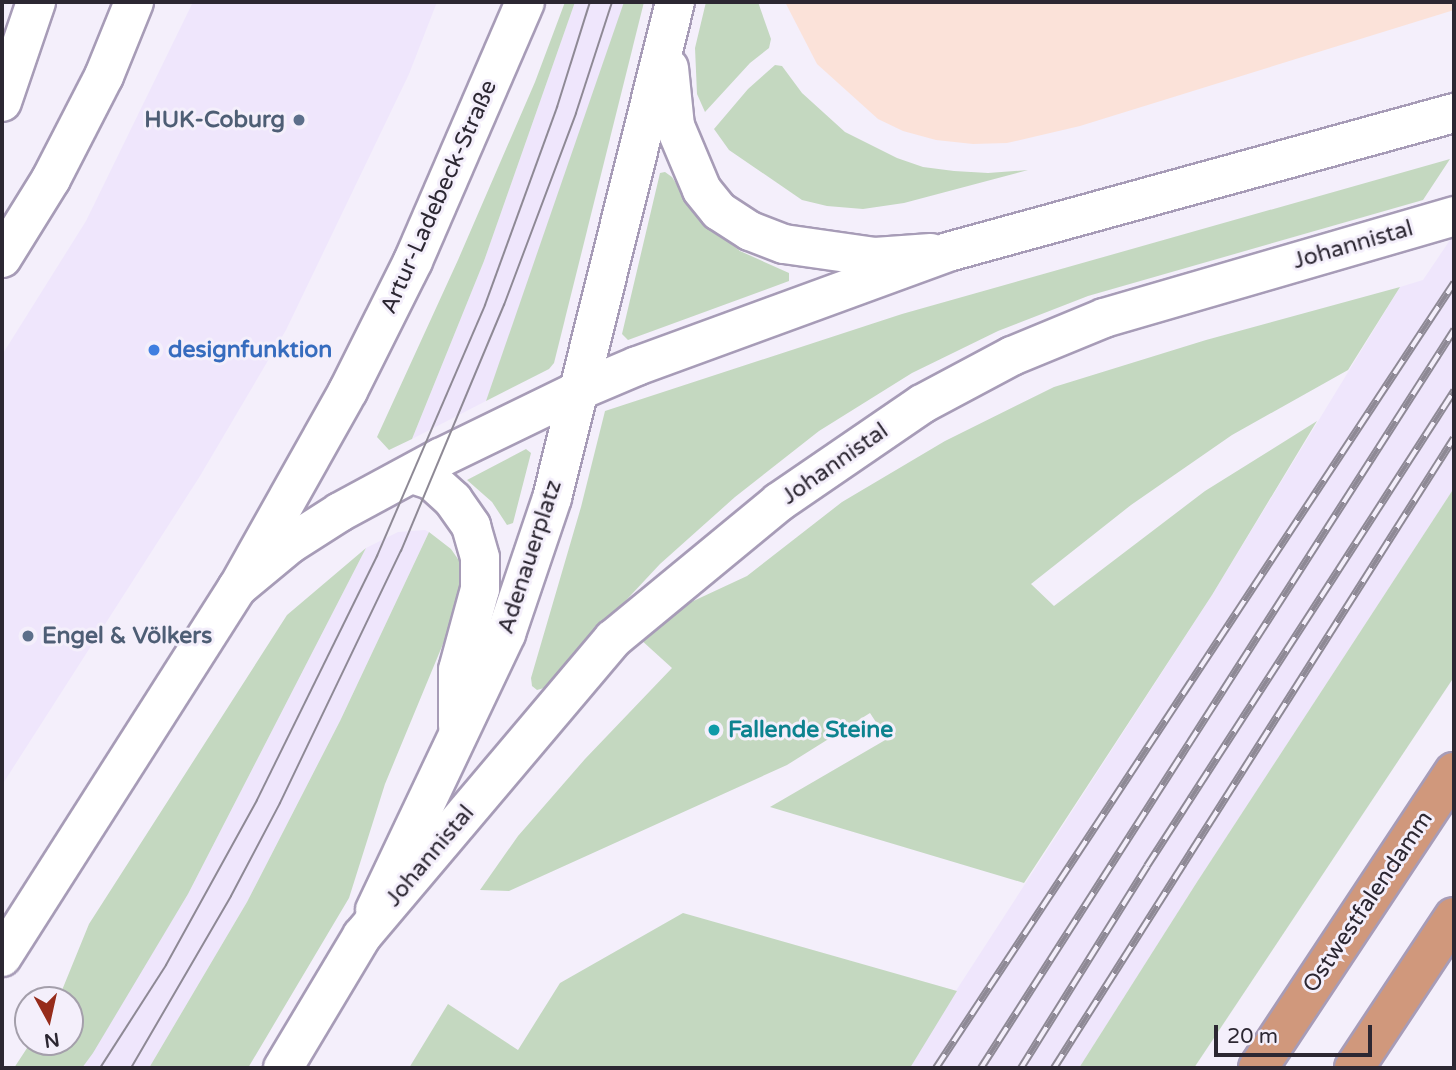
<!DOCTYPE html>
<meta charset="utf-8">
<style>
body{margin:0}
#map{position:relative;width:1456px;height:1070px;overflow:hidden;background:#f4effb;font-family:"Varela Round",sans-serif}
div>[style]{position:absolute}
.built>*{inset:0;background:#efe6fc}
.industrial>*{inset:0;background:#fbe2d9}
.green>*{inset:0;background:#c4d8c0}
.roads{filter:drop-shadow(2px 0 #a79cb7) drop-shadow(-2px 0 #a79cb7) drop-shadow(0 2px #a79cb7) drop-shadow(0 -2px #a79cb7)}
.minor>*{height:38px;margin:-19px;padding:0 19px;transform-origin:19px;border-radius:19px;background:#fff}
.tertiary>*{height:38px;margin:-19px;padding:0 19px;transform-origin:19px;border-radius:19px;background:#fff}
.secondary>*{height:38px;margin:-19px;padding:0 19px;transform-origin:19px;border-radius:19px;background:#fff}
.trunk>*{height:38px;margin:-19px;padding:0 19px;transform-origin:19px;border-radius:19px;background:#d0987c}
.tram>*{height:2px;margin:-1px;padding:0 1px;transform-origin:1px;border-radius:1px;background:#8e8995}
.rail>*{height:8px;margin-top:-4px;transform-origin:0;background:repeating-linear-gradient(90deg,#f4effb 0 16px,#8e8995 0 32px);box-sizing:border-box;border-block:2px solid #8e8995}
.dots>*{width:19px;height:19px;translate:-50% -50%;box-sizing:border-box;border:4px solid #f4effb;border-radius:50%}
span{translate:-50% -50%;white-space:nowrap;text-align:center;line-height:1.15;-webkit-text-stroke:6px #f4effb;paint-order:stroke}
.service-label{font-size:23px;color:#4e5e75;font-weight:700}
.right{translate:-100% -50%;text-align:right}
.left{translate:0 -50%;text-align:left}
.street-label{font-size:23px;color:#2c2732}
.shop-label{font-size:23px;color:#366cbe;font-weight:700}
.culture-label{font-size:23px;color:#0d838f;font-weight:700}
.frame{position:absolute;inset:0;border:4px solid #2c2732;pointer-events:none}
.north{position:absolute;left:14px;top:986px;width:70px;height:70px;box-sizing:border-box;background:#f4effb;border:2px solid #a49fab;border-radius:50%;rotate:172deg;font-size:19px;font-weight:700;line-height:28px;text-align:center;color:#2c2732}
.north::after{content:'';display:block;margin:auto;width:24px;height:32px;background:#962c1b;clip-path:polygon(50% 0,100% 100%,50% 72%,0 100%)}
.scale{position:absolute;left:1214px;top:1025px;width:158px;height:32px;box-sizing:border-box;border:4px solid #2c2732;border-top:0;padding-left:9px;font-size:21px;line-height:24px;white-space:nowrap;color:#2c2732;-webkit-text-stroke:5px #f4effb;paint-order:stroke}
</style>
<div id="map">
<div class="built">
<div style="clip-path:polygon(193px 2px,437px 2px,409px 74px,286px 330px,200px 476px,2px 785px,2px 355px,86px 221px)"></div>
<div style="clip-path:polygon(575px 2px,631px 2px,539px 267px,486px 401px,412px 439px,484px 261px)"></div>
<div style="clip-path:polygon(1454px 234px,1454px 488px,1197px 882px,1079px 1068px,906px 1068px,1212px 595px,1400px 287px,1423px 280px)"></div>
<div style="clip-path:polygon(425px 530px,429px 532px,340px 721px,247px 902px,149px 1068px,82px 1068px,188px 894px,366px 548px,398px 532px)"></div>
</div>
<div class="industrial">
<div style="clip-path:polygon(785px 2px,1454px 2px,1454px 10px,1080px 126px,1007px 143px,973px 144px,936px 140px,903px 131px,878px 119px,817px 64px)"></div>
</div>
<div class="green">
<div style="clip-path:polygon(565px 2px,575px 2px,484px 261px,412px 439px,389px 450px,377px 437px,458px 260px,535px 82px)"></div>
<div style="clip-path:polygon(624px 2px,644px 2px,554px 363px,549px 369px,486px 401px)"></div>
<div style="clip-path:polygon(706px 2px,758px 2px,771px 39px,769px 48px,750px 63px,705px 112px,697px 94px,695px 48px)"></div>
<div style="clip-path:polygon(775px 65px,782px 66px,802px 93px,845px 132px,897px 158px,923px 167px,954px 171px,988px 173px,1028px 170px,904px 203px,863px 209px,827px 206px,802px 200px,729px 150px,714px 129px,748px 89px)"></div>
<div style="clip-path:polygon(1450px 159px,1423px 200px,1088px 296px,998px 331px,912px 373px,819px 431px,735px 497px,660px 564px,544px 688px,537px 690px,532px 686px,531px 678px,581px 507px,605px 411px,902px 314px)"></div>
<div style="clip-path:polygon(665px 172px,672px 177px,700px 220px,740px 251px,789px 273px,789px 281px,628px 340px,622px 334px,660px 173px)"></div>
<div style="clip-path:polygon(1400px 287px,1348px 370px,1232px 435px,1131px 505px,1031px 584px,1054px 606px,1205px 491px,1317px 421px,1212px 595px,1024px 883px,770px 807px,887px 739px,870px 713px,787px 765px,509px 891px,480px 890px,518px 836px,585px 759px,672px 668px,640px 639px,674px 610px,747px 576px,842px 502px,945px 441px,1054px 387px,1206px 340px)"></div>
<div style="clip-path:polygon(526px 449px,531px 453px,513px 523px,507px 525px,492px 502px,467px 480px)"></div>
<div style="clip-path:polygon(1454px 488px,1454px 677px,1194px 1068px,1079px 1068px,1197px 882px)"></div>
<div style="clip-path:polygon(429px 532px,451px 549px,460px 562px,462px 598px,385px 784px,349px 898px,248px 1068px,149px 1068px,247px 902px,340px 721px)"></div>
<div style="clip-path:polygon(366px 548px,188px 894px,93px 1053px,82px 1068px,14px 1068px,31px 1042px,70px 1042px,70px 1000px,58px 1000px,89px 924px,287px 615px)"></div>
<div style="clip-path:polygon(683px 913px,957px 991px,910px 1068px,409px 1068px,448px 1004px,518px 1050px,560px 983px)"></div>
</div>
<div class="roads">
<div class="minor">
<div style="left:2px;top:102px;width:106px;rotate:-71.2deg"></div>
<div style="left:2px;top:258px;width:93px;rotate:-58.2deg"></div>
<div style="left:51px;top:179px;width:116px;rotate:-62.8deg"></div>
<div style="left:104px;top:76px;width:80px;rotate:-67.9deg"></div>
</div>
<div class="tertiary">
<div style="left:669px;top:68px;width:58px;rotate:84.1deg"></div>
<div style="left:675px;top:126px;width:69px;rotate:67.1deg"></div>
<div style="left:702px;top:190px;width:27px;rotate:51deg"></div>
<div style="left:719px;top:211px;width:37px;rotate:33deg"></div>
<div style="left:750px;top:231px;width:36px;rotate:21deg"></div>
<div style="left:784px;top:244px;width:92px;rotate:8.1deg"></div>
<div style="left:875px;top:257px;width:56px;rotate:-4.1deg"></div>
<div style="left:412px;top:474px;width:20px;rotate:18deg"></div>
<div style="left:431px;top:480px;width:30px;rotate:42deg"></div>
<div style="left:453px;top:500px;width:32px;rotate:55deg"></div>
<div style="left:471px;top:526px;width:33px;rotate:74deg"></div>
<div style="left:480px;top:558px;width:31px;rotate:90deg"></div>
<div style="left:480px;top:589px;width:84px;rotate:105.2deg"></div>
<div style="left:458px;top:670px;width:56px;rotate:90deg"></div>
<div style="left:238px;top:587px;width:225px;rotate:-60.7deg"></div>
<div style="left:348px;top:391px;width:145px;rotate:-63.4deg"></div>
<div style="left:413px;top:261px;width:282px;rotate:-66.6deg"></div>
<div style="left:375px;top:910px;width:306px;rotate:-64.6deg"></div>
<div style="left:506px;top:634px;width:144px;rotate:-71.3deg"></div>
<div style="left:552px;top:498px;width:511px;rotate:-76.07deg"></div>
</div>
<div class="secondary">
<div style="left:2px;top:957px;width:437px;rotate:-57.5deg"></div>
<div style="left:237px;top:588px;width:69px;rotate:-39.7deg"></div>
<div style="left:290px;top:544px;width:59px;rotate:-32.6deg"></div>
<div style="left:340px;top:512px;width:114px;rotate:-28.4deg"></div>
<div style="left:440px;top:458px;width:153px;rotate:-25.9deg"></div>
<div style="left:578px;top:391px;width:64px;rotate:-23deg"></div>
<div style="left:637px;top:366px;width:331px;rotate:-20.1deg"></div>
<div style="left:948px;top:252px;width:525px;rotate:-15.36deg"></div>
<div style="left:283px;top:1068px;width:154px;rotate:-59.1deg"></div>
<div style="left:362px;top:936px;width:389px;rotate:-49.8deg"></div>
<div style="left:613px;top:639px;width:215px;rotate:-39.5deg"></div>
<div style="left:779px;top:502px;width:173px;rotate:-34.4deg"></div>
<div style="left:922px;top:404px;width:102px;rotate:-28.1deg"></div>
<div style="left:1012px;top:356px;width:100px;rotate:-22.4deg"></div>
<div style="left:1104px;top:318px;width:365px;rotate:-16.2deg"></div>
</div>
<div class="trunk">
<div style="left:1258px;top:1068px;width:355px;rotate:-56.5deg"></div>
<div style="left:1354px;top:1068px;width:181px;rotate:-56.5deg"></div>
</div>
</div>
<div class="tram">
<div style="left:100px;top:1068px;width:122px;rotate:-57.3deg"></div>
<div style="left:166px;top:965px;width:188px;rotate:-61.1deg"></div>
<div style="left:257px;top:800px;width:272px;rotate:-63.8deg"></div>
<div style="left:377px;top:556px;width:273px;rotate:-66.7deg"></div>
<div style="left:485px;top:305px;width:211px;rotate:-70deg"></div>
<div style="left:557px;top:107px;width:110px;rotate:-72.6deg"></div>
<div style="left:131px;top:1068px;width:199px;rotate:-59.8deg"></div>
<div style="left:231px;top:896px;width:105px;rotate:-62.2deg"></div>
<div style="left:280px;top:803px;width:280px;rotate:-64.4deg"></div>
<div style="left:401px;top:551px;width:267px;rotate:-67.3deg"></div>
<div style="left:504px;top:305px;width:205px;rotate:-69.4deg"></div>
<div style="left:576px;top:113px;width:117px;rotate:-72deg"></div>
</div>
<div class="rail">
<div style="left:936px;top:1068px;width:941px;rotate:-56.58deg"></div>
<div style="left:981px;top:1068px;width:877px;rotate:-57.34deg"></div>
<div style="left:1021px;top:1068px;width:238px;rotate:-58deg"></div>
<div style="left:1147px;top:866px;width:566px;rotate:-57.12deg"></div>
<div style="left:1054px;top:1068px;width:746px;rotate:-57.59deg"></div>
</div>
<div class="dots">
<div style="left:299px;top:120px;background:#5c6f8a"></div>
<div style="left:154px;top:350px;background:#3f7fe0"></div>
<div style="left:28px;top:636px;background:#5c6f8a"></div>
<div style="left:714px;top:730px;background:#0f9aa8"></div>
</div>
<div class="service-label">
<span class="right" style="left:285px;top:120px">HUK-Coburg</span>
<span class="left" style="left:42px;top:636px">Engel &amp; Völkers</span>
</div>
<div class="street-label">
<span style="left:439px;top:197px;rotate:-66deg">Artur-Ladebeck-Straße</span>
<span style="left:1353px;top:245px;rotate:-16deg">Johannistal</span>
<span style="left:835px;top:464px;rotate:-35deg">Johannistal</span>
<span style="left:530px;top:557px;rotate:-72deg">Adenauerplatz</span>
<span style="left:430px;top:856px;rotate:-50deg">Johannistal</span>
<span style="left:1368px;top:902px;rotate:-56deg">Ostwestfalendamm</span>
</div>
<div class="shop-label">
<span class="left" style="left:168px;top:350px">designfunktion</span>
</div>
<div class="culture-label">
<span class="left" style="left:728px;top:730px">Fallende Steine</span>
</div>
<div class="frame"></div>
<div class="north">N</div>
<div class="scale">20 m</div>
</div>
